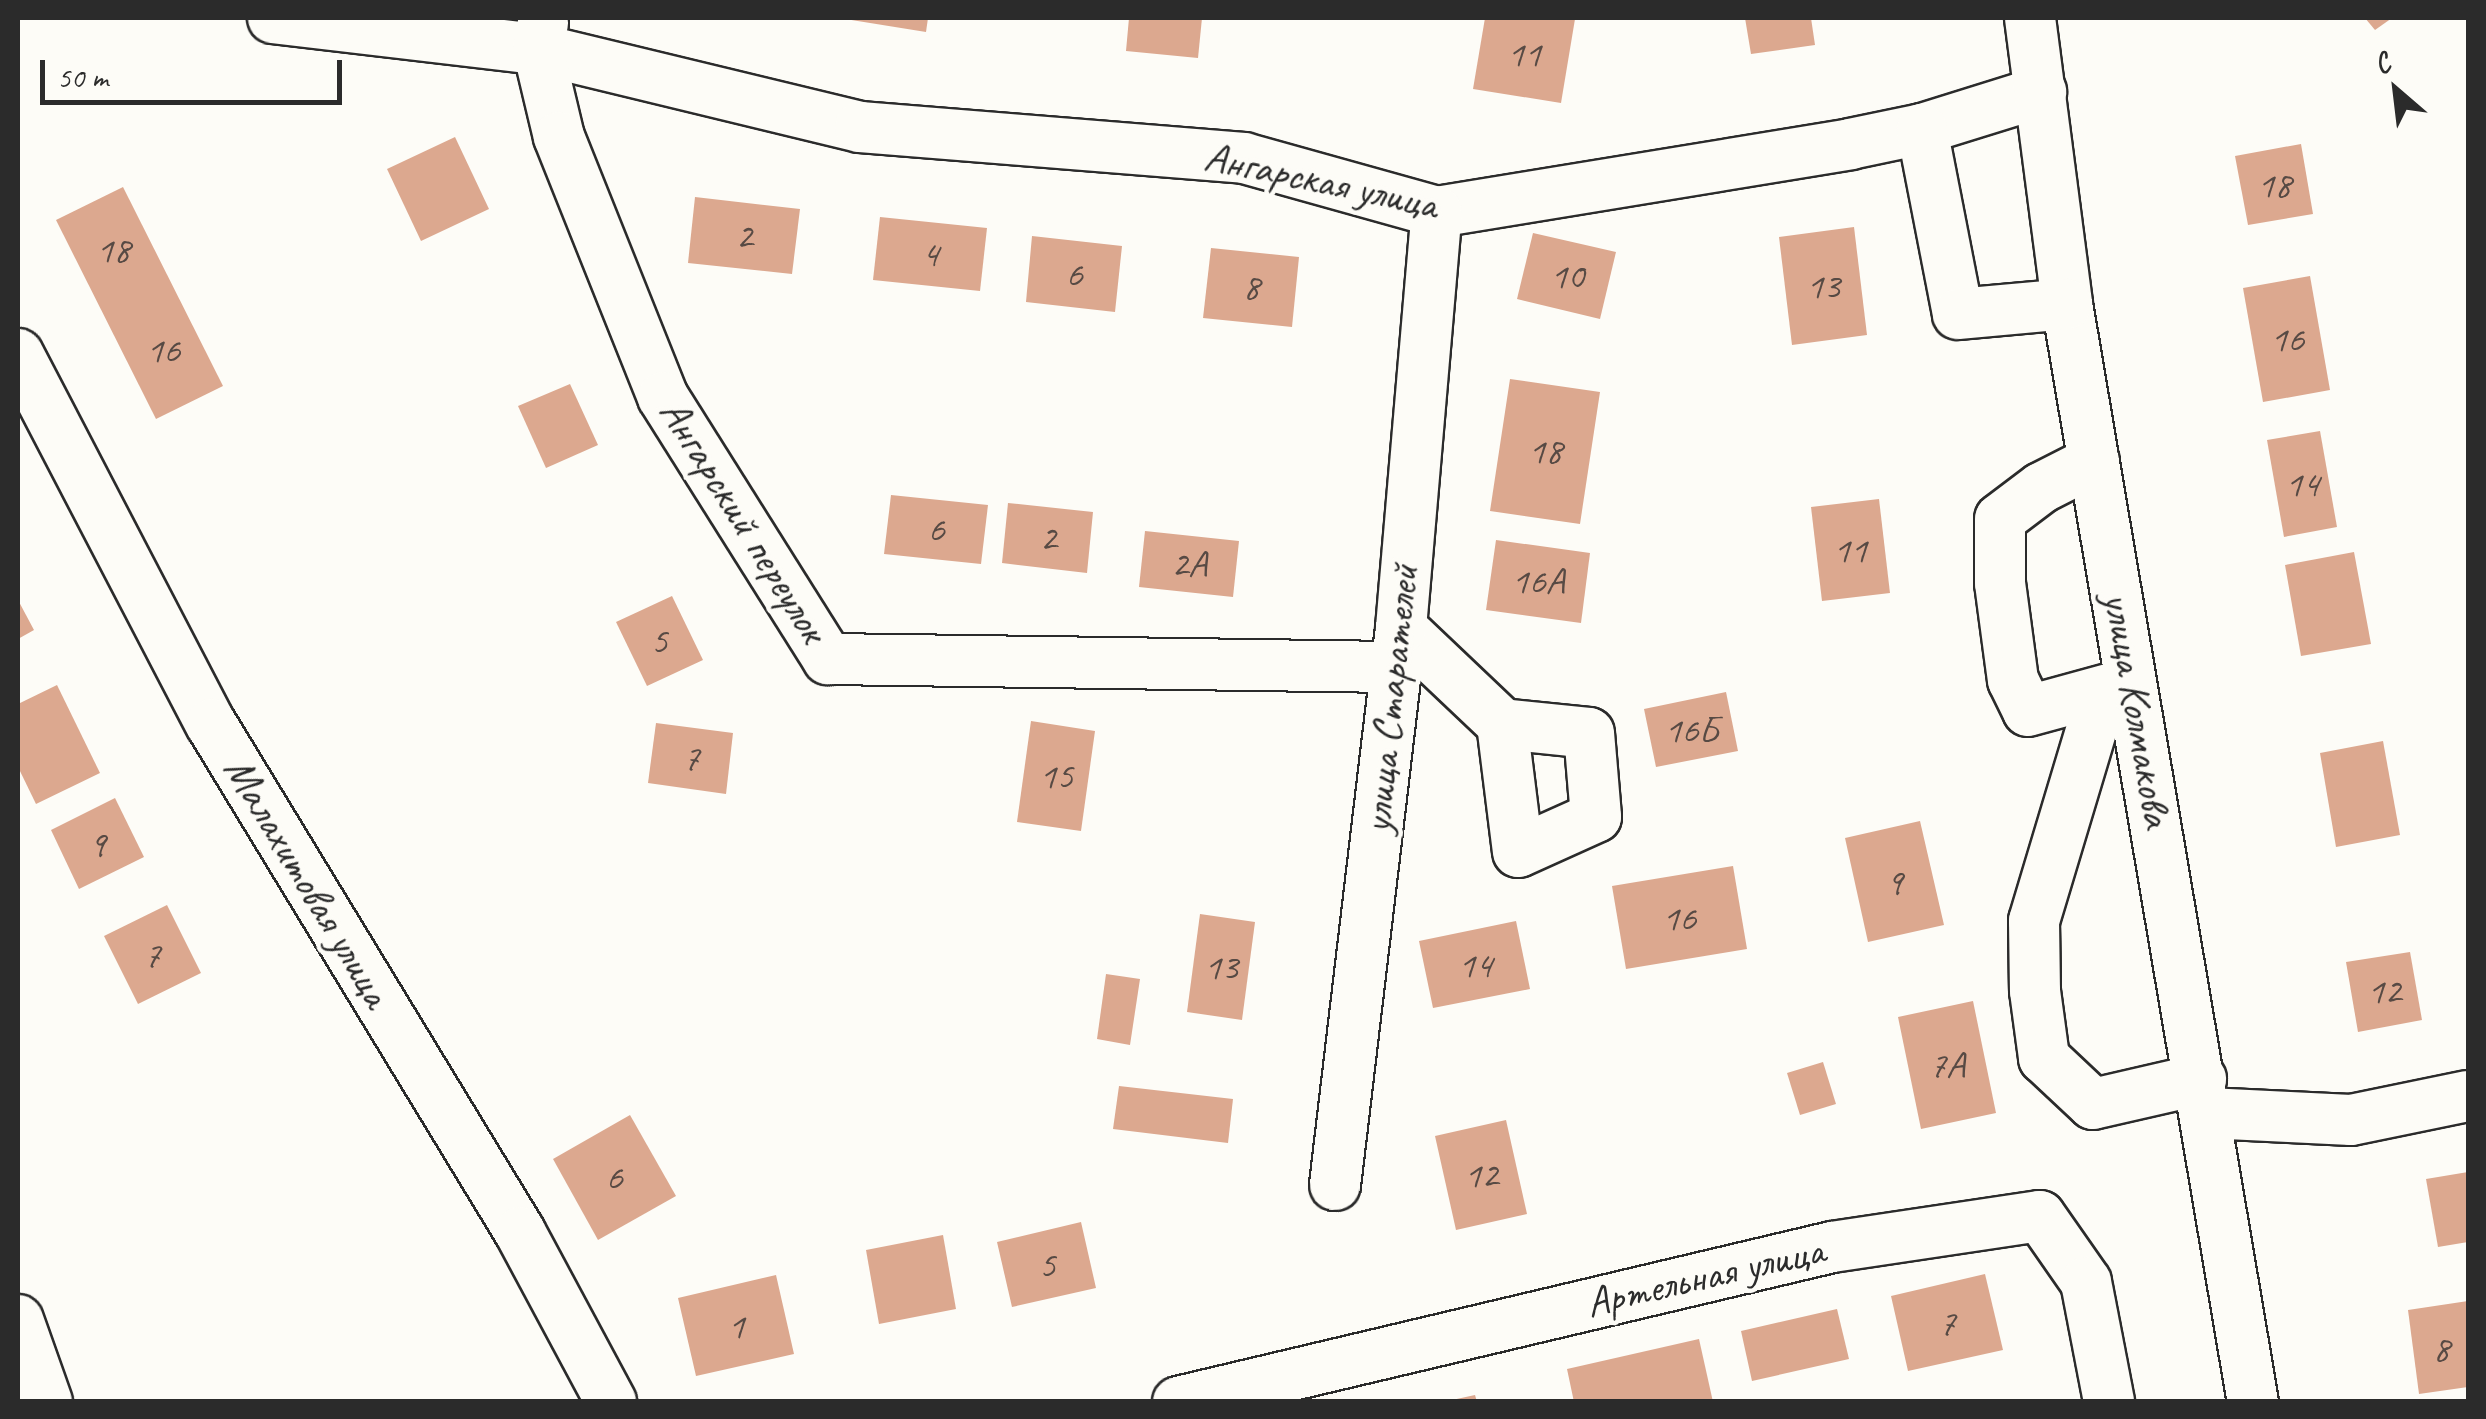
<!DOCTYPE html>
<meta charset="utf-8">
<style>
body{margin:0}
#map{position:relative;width:2486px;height:1419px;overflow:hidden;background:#fdfcf7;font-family:Caveat,sans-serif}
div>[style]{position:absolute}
.building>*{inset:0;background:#dca88f}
.roads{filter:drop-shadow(2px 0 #2b2b2b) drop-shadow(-2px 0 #2b2b2b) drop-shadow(0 2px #2b2b2b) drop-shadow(0 -2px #2b2b2b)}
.minor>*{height:50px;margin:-25px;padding:0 25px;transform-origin:25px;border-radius:25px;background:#fdfcf7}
span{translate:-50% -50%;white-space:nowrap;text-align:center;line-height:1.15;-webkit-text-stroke:9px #fdfcf7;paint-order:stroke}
.number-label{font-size:38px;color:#574a44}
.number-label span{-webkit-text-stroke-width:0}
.street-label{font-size:42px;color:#2b2b2b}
.frame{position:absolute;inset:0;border:20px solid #2b2b2b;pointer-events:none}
.north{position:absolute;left:2346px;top:40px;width:100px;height:100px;-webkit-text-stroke:8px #fdfcf7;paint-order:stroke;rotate:332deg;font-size:28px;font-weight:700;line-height:40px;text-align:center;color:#2b2b2b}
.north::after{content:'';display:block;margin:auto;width:35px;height:45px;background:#2b2b2b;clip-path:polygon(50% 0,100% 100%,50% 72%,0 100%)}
.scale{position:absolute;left:40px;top:60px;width:302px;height:45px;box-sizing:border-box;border:5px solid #2b2b2b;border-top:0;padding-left:12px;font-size:30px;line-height:35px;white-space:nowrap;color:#2b2b2b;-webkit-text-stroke:8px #fdfcf7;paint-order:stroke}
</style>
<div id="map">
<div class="building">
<div style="clip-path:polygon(839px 18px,928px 18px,926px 32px)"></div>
<div style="clip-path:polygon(1129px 18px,1202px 18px,1198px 58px,1126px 51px)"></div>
<div style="clip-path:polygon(1485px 18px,1575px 19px,1561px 103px,1473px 89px)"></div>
<div style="clip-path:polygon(1745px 18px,1811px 18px,1815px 45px,1751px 54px)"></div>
<div style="clip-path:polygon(2365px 18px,2392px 18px,2375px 30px)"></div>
<div style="clip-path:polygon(455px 137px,489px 209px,421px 241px,387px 169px)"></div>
<div style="clip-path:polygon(2301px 144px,2313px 214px,2248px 225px,2235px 156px)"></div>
<div style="clip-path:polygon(123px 187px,223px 386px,156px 419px,56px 220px)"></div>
<div style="clip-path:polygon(695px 197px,800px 209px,792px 274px,688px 263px)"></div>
<div style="clip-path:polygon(880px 217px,987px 228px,980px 291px,873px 280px)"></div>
<div style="clip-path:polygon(1854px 227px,1867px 335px,1792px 345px,1779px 237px)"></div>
<div style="clip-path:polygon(1533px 233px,1616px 252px,1600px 319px,1517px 299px)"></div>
<div style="clip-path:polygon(1032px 236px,1122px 246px,1115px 312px,1026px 302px)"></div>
<div style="clip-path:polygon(1211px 248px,1299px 257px,1292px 327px,1203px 318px)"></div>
<div style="clip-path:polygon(2310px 276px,2330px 390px,2263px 402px,2243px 288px)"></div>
<div style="clip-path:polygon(1510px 379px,1600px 392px,1580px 524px,1490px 511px)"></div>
<div style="clip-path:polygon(570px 384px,598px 445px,546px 468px,518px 406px)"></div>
<div style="clip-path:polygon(2320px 431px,2337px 527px,2284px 537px,2267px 440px)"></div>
<div style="clip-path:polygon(891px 495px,988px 505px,981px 564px,884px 554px)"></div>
<div style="clip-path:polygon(1879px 499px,1890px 593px,1822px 601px,1811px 507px)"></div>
<div style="clip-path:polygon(1008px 503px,1093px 512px,1087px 573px,1002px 563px)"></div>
<div style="clip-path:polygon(1145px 531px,1239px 541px,1233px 597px,1139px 587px)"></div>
<div style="clip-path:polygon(1496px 540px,1590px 553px,1581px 623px,1486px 610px)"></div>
<div style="clip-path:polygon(2354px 552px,2371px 644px,2301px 656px,2285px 565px)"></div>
<div style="clip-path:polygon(672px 596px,703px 660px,647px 686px,616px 622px)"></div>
<div style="clip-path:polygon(18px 600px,34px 630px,18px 639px)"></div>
<div style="clip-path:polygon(57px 685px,100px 773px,36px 804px,18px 767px,18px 704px)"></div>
<div style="clip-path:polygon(1726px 692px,1738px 751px,1656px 767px,1644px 709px)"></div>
<div style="clip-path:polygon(1031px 721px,1095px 731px,1081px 831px,1017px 822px)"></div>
<div style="clip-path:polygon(656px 723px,733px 733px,726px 794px,648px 783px)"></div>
<div style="clip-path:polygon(2383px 741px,2400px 835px,2336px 847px,2320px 753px)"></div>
<div style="clip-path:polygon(115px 798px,144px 857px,79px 889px,51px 830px)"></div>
<div style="clip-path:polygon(1920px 821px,1944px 925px,1868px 942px,1845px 838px)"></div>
<div style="clip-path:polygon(1733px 866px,1747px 949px,1626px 969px,1612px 886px)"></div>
<div style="clip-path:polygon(167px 905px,201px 973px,138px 1004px,104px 936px)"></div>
<div style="clip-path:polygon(1200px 914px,1255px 922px,1242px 1020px,1187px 1012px)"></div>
<div style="clip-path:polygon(1516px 921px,1530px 989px,1433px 1008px,1419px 941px)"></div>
<div style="clip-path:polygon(2410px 952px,2422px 1020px,2358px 1032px,2346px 962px)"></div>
<div style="clip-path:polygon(1106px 974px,1140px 979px,1130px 1045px,1097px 1039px)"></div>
<div style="clip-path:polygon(1973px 1001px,1996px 1113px,1921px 1129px,1898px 1017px)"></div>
<div style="clip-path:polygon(1823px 1062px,1836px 1104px,1800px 1115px,1787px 1073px)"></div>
<div style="clip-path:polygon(1119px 1086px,1233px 1099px,1228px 1143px,1113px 1129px)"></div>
<div style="clip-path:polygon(630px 1115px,676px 1196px,598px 1240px,553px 1159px)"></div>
<div style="clip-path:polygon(1506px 1120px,1527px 1214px,1456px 1230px,1435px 1136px)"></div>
<div style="clip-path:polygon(2468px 1172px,2468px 1242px,2438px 1247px,2426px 1179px)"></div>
<div style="clip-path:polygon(1081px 1222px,1096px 1288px,1012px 1307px,997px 1242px)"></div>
<div style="clip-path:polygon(943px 1235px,956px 1309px,879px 1324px,866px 1250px)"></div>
<div style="clip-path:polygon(1985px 1274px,2003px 1350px,1908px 1371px,1891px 1296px)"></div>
<div style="clip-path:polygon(776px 1275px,794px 1354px,696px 1376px,678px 1298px)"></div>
<div style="clip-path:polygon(2468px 1301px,2468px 1387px,2419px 1394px,2408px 1310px)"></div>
<div style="clip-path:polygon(1837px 1309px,1849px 1359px,1752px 1381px,1741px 1331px)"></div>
<div style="clip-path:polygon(1699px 1339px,1713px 1402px,1574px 1402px,1567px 1369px)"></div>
<div style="clip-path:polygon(1475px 1395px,1477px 1402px,1452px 1402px,1452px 1400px)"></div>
</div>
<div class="roads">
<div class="minor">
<div style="left:273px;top:18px;width:267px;rotate:6.7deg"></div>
<div style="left:538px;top:49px;width:331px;rotate:13.6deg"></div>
<div style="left:860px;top:127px;width:385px;rotate:4.6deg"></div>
<div style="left:1244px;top:158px;width:200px;rotate:15.6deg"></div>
<div style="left:1437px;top:212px;width:419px;rotate:-9.3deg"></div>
<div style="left:1850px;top:144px;width:74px;rotate:-11.8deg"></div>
<div style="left:1922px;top:129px;width:125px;rotate:-17.3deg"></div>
<div style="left:2030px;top:18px;width:288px;rotate:82.6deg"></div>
<div style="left:2067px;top:304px;width:1114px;rotate:80.39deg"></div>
<div style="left:543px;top:23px;width:26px;rotate:101deg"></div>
<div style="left:538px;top:49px;width:90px;rotate:76.6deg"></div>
<div style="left:559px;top:137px;width:280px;rotate:68.2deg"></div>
<div style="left:663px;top:397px;width:310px;rotate:57.8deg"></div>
<div style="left:828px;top:659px;width:569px;rotate:0.81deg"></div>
<div style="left:1922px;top:129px;width:188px;rotate:79deg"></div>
<div style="left:1958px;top:314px;width:109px;rotate:-5.2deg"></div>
<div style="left:18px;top:354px;width:417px;rotate:62.5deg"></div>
<div style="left:211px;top:724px;width:595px;rotate:58.69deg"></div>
<div style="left:520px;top:1232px;width:193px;rotate:61.8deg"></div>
<div style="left:2094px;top:461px;width:59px;rotate:153deg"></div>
<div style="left:2041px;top:488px;width:51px;rotate:142.9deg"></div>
<div style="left:2000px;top:519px;width:64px;rotate:90deg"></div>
<div style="left:2000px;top:583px;width:98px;rotate:82.4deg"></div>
<div style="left:2013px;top:680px;width:34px;rotate:64deg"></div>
<div style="left:2028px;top:711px;width:103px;rotate:-15.3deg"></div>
<div style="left:1401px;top:628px;width:139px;rotate:43.5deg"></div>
<div style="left:1502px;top:724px;width:87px;rotate:5.9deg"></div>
<div style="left:1589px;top:733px;width:84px;rotate:85.2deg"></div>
<div style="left:1596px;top:817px;width:85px;rotate:155.8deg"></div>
<div style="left:1518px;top:852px;width:129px;rotate:-97.1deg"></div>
<div style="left:2103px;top:691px;width:240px;rotate:106.7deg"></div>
<div style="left:2034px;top:921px;width:70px;rotate:89.2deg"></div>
<div style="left:2035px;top:991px;width:68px;rotate:82.3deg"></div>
<div style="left:2044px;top:1058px;width:67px;rotate:43.2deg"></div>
<div style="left:2093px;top:1104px;width:111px;rotate:-13deg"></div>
<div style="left:2207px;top:1113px;width:144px;rotate:2.8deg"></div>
<div style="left:2351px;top:1120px;width:119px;rotate:-11.6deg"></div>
<div style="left:1335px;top:1185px;width:561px;rotate:-83.24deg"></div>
<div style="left:1401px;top:628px;width:418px;rotate:-85.1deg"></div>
<div style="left:18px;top:1320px;width:87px;rotate:70.5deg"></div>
<div style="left:1178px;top:1402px;width:672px;rotate:-13.33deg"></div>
<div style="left:1832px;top:1247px;width:210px;rotate:-8.5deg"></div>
<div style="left:2040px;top:1216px;width:80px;rotate:55.1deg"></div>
<div style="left:2086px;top:1282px;width:122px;rotate:79.1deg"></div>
</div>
</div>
<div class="number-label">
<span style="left:1524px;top:54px">11</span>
<span style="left:2274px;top:185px">18</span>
<span style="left:744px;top:236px">2</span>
<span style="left:113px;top:250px">18</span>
<span style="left:930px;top:254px">4</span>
<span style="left:1074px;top:274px">6</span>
<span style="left:1567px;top:276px">10</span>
<span style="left:1823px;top:286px">13</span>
<span style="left:1251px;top:287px">8</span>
<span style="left:2287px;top:339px">16</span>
<span style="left:163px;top:350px">16</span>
<span style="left:1545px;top:451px">18</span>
<span style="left:2302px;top:484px">14</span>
<span style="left:936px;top:529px">6</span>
<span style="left:1048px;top:538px">2</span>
<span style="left:1850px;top:550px">11</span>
<span style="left:1189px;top:564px">2А</span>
<span style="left:1538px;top:581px">16А</span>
<span style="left:659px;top:641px">5</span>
<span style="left:1691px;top:730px">16Б</span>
<span style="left:691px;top:758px">7</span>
<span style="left:1056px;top:776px">15</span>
<span style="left:97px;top:844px">9</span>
<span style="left:1894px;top:882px">9</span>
<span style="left:1679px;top:918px">16</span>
<span style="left:152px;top:955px">7</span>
<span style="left:1475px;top:965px">14</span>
<span style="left:1221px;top:967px">13</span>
<span style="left:2384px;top:991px">12</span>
<span style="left:1947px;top:1065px">7А</span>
<span style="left:1481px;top:1175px">12</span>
<span style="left:614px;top:1177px">6</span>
<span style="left:1047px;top:1265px">5</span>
<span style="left:1947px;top:1323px">7</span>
<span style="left:736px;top:1326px">1</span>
<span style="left:2441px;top:1349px">8</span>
</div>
<div class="street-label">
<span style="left:1321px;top:181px;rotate:12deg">Ангарская улица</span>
<span style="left:743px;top:521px;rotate:58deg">Ангарский переулок</span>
<span style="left:1391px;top:699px;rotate:-84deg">улица Старателей</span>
<span style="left:2137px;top:710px;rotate:80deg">улица Колмакова</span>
<span style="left:307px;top:882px;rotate:59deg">Малахитовая улица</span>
<span style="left:1705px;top:1277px;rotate:-13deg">Артельная улица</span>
</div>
<div class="frame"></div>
<div class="north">С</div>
<div class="scale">50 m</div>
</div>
